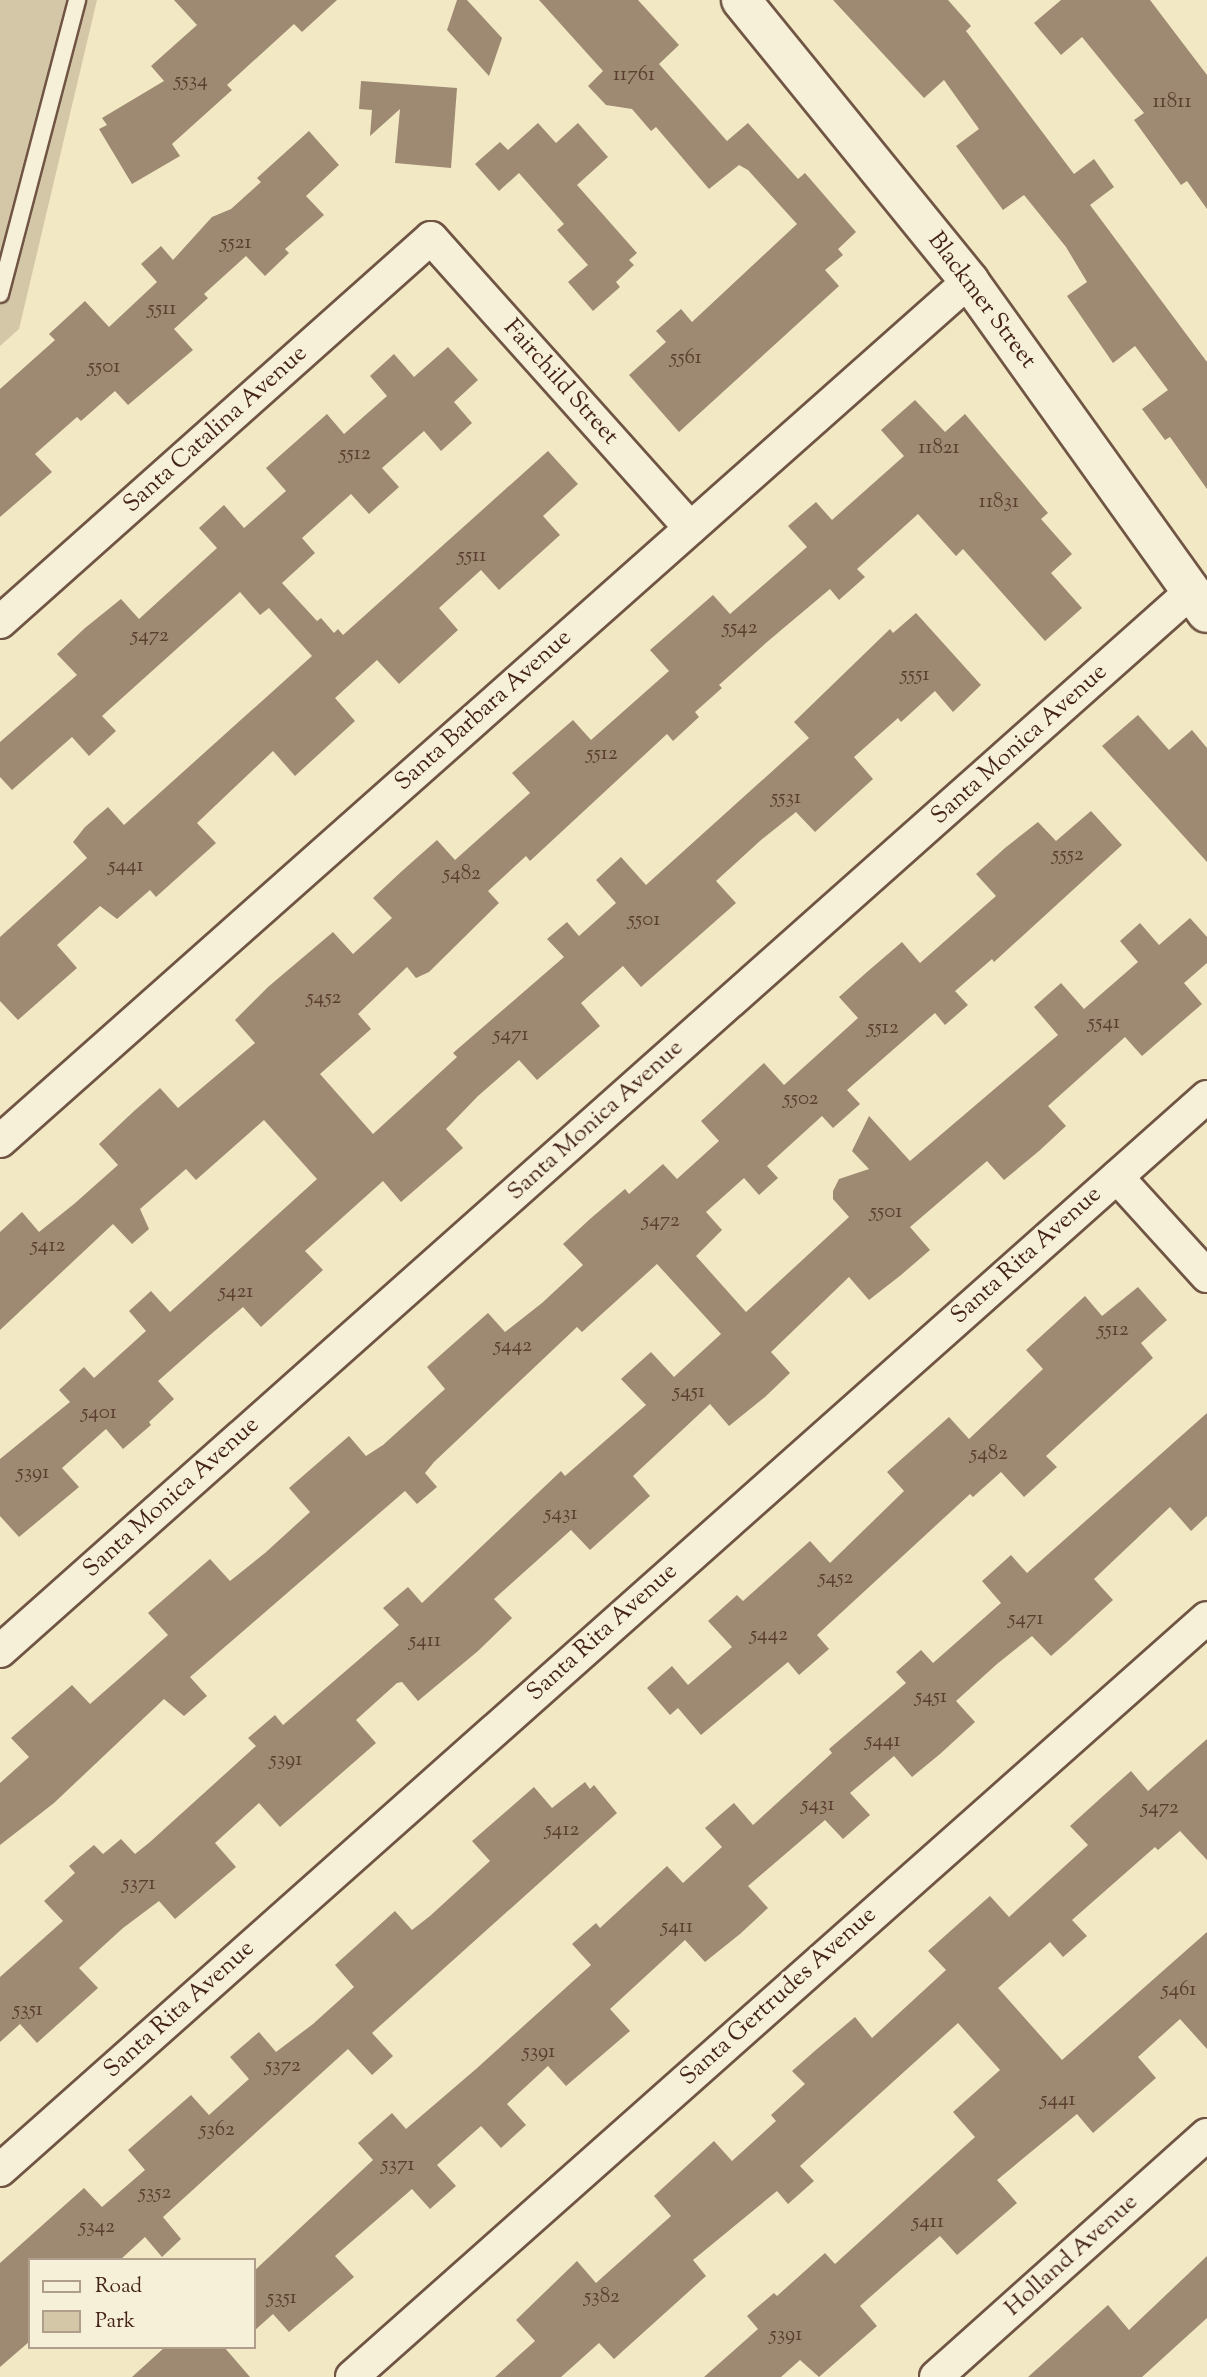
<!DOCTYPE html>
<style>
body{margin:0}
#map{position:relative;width:1207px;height:2377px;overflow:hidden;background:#f2e8c4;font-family:"Sorts Mill Goudy",serif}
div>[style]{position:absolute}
.green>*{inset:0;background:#d4c7a7}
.building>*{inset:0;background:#9e8a72}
.roads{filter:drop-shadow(2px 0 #705544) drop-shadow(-2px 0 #705544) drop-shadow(0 2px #705544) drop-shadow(0 -2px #705544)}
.lane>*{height:16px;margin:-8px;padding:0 8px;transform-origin:8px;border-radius:8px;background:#f7f0d9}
.street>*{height:32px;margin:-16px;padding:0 16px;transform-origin:16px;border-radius:16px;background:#f7f0d9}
.secondary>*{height:38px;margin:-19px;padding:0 19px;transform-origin:19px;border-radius:19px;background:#f7f0d9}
span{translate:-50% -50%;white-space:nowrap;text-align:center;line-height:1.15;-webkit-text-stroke:6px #f7f0d9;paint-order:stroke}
.number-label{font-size:21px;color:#5a3e2f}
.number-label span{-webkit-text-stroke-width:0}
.street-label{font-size:24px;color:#442419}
.legend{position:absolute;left:28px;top:2258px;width:228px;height:91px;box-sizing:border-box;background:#f7f0d9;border:2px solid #af9e8c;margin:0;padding:9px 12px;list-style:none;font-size:21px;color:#442419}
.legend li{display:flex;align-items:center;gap:14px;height:35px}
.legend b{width:35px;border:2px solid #af9e8c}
</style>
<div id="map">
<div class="green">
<div style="clip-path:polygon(0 0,97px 0,19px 329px,0 346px)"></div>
</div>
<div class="building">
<div style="clip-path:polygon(174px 0,337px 0,302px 32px,294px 24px,227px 85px,232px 90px,172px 144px,180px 156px,132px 184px,99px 129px,107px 125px,102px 118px,164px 81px,151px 66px,197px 25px)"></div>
<div style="clip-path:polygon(457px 0,467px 0,502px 38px,489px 76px,447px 30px)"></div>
<div style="clip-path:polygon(539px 0,638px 0,679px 45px,659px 64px,727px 141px,748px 123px,798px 179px,805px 173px,856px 232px,838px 249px,843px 255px,825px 270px,839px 286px,679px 432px,629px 375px,666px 342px,656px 331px,681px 309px,692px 322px,797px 224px,748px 170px,739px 165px,709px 189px,656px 127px,651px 131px,632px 109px,606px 105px,588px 86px,603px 71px)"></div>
<div style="clip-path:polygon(833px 0,948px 0,971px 26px,966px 31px,1074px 174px,1094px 159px,1114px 187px,1090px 205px,1207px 362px,1207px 489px,1170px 437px,1165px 440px,1142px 409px,1168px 390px,1135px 346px,1113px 363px,1067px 296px,1087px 282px,1066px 247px,1024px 195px,1003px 210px,956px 146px,979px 129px,944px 80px,924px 98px)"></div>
<div style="clip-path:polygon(1061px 0,1150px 0,1207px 75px,1207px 209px,1187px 181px,1181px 185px,1134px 120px,1144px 113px,1082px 37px,1061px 55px,1034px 23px)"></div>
<div style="clip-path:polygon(361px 81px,457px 88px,451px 168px,395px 163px,400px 109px,370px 136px,372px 110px,359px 109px)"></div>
<div style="clip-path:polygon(538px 123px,556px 143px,578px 123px,608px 157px,577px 185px,637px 253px,629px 260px,634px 265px,616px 282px,620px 287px,593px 311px,568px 282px,588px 265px,557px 230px,564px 224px,519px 173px,499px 191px,475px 164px,500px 142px,508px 150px)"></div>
<div style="clip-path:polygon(309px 131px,339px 165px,306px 196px,324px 215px,285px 249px,289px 253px,265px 276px,246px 256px,204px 294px,208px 298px,174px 329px,193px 350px,128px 405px,115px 391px,81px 421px,77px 417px,35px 454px,52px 472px,0 517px,0 389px,55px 340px,49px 334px,85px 301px,109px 327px,157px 282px,141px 264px,161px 246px,173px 260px,212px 217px,231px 209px,261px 182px,257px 178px)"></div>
<div style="clip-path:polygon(448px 347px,478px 380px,454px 402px,472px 423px,441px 451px,424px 431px,382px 468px,399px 487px,369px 514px,351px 494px,302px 538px,315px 553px,282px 583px,317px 621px,321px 618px,334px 633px,338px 629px,343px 635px,548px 451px,578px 484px,543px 516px,560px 535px,499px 590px,481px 570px,439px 608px,458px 630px,399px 684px,377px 660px,335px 698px,355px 721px,295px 776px,273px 751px,197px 823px,216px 843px,156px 897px,150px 890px,117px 919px,100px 906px,57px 945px,77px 968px,18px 1020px,0 1001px,0 937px,87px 858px,73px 842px,85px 827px,108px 807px,124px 825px,312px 656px,269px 608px,260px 615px,240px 592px,102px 716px,116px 731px,89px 756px,72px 737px,12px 790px,0 777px,0 742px,77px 675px,57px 654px,85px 628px,121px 599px,139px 619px,217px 548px,199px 528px,224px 505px,244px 528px,286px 491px,266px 468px,327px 414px,344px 434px,387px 396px,370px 376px,394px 354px,414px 377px)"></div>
<div style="clip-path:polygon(915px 400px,945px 432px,965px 414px,1048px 513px,1041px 519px,1072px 554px,1051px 573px,1082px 608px,1045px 641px,963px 549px,956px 556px,918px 514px,857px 569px,865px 577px,839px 600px,830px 589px,767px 642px,719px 685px,722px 688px,695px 712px,699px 717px,673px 741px,667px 734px,530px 861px,526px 856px,488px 891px,499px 903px,429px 972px,416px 978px,407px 967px,358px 1014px,371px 1029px,320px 1074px,373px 1134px,457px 1057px,453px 1053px,564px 957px,547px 939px,567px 922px,579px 936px,616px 903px,596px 880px,621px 857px,646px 885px,809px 738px,794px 722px,890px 629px,893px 633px,916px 613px,981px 685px,953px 712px,935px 691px,901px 722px,898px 718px,854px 757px,873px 779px,815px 832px,796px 812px,761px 840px,716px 881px,736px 903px,641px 987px,623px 966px,581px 1003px,600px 1026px,537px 1080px,519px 1060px,478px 1096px,446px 1129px,463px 1148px,401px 1202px,383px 1181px,305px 1251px,323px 1270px,261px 1327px,243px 1307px,210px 1335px,158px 1381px,174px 1399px,149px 1422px,151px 1425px,123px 1449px,106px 1429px,62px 1468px,79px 1487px,19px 1537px,0 1516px,0 1459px,70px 1402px,59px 1390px,84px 1367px,94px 1378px,146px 1331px,129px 1311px,151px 1291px,170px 1312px,317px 1179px,264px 1120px,196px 1180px,186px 1169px,140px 1209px,149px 1229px,132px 1244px,113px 1224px,0 1330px,0 1232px,22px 1212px,39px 1232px,74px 1204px,118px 1165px,99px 1144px,133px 1112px,160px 1088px,178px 1108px,255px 1043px,235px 1020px,268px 987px,333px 932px,353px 954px,392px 918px,373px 898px,402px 871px,437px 840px,455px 860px,530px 793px,512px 773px,573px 720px,591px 740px,669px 671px,650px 650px,713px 595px,730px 614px,807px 547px,788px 526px,816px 502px,832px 520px,904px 456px,881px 430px)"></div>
<div style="clip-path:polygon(1138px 715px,1169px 750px,1192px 730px,1207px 748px,1207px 862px,1102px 746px)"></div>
<div style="clip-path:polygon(1091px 811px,1122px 845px,994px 962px,992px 959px,955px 991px,968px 1005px,945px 1025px,935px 1013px,847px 1090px,860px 1104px,833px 1128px,822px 1116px,767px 1166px,778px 1178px,759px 1195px,744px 1178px,706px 1212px,722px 1230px,696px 1256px,746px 1312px,849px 1217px,833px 1199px,833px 1191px,839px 1179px,869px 1169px,852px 1151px,869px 1116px,910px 1161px,1058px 1035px,1034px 1007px,1061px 983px,1084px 1009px,1138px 962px,1120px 941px,1140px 923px,1159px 945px,1190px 918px,1207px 937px,1207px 963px,1184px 983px,1202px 1004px,1142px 1056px,1125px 1037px,1048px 1106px,1066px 1126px,1039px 1151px,1004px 1180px,987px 1161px,910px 1227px,930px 1250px,901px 1275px,869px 1300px,849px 1277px,771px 1352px,790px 1373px,765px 1397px,729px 1426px,710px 1404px,633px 1476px,650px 1496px,590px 1550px,571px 1530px,494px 1599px,512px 1618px,478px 1651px,418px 1701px,402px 1682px,397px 1683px,356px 1720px,376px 1743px,280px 1827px,259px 1803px,215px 1843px,236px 1867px,175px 1919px,159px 1901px,123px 1928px,79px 1968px,98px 1988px,37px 2043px,20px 2024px,0 2042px,0 1977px,63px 1921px,44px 1901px,75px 1873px,69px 1866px,94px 1845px,103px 1854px,121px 1839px,135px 1854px,150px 1842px,256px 1746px,248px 1738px,275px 1715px,283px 1725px,399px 1625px,383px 1608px,408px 1587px,422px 1603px,561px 1471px,565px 1476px,646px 1405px,621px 1379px,651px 1352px,674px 1377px,721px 1334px,657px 1264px,582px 1332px,577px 1327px,434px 1462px,425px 1473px,437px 1487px,417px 1504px,405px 1491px,190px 1677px,207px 1696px,184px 1716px,164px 1699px,54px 1803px,0 1845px,0 1783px,29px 1757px,11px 1738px,72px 1685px,90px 1704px,122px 1676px,168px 1635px,148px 1613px,210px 1559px,230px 1581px,265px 1553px,310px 1512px,289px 1488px,349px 1436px,366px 1456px,383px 1445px,445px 1389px,427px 1367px,488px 1313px,505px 1332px,542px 1303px,583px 1265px,563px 1244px,590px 1219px,625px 1189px,629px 1194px,663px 1164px,677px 1179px,719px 1141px,701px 1121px,764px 1063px,784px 1085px,858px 1018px,839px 997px,867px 972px,902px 942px,920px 963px,996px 896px,976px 874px,1005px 848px,1038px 822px,1056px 841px)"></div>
<div style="clip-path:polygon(1138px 1287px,1167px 1320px,1141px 1343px,1153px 1358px,1046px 1456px,1057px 1467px,1024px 1497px,1001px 1472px,973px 1497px,970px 1494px,817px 1635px,829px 1649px,799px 1675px,788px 1662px,701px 1735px,678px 1708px,670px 1715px,647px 1688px,672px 1666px,688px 1685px,732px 1647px,708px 1621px,737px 1595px,743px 1601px,810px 1541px,830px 1563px,904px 1491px,887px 1472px,949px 1417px,969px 1439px,1043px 1369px,1026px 1350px,1085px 1296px,1102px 1316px)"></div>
<div style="clip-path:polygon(1207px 1413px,1207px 1516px,1191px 1531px,1170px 1507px,1094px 1579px,1113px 1600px,1067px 1642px,1051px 1656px,1032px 1636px,997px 1664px,956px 1701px,975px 1722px,940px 1754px,912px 1777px,894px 1756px,850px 1793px,870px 1815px,843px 1839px,825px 1820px,748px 1886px,768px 1908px,740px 1934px,705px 1962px,685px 1940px,610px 2009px,630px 2031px,566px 2086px,548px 2066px,507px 2104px,526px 2125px,501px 2148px,481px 2126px,437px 2165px,456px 2186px,430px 2209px,412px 2189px,335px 2256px,354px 2277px,289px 2332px,273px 2314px,254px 2331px,254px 2271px,373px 2160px,358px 2143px,392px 2113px,406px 2129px,476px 2069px,591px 1965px,572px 1944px,596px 1923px,600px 1928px,667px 1866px,683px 1883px,722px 1847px,705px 1828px,734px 1803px,753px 1825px,832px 1753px,829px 1749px,906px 1683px,896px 1672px,921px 1650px,933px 1663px,1001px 1603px,982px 1581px,1011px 1555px,1027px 1573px)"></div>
<div style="clip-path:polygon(1207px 1739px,1207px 1860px,1180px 1831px,1158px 1850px,1155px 1847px,1072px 1920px,1087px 1936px,1063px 1957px,1050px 1942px,998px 1988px,1062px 2060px,1207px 1932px,1207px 2049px,1180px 2019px,1138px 2057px,1156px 2078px,1093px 2133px,1077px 2114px,997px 2180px,1017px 2203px,957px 2255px,940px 2236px,904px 2267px,860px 2306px,877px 2326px,819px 2377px,800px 2360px,781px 2377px,704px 2377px,758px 2329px,747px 2316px,774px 2293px,777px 2296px,825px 2253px,835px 2264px,975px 2137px,953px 2112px,1000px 2070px,958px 2023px,800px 2166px,814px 2181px,788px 2204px,777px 2191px,693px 2260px,706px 2276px,614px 2359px,599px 2343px,561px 2377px,495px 2377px,535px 2341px,516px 2320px,577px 2261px,596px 2283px,671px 2216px,654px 2196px,714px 2141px,732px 2161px,776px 2121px,771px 2115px,805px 2084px,792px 2071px,817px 2049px,855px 2017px,872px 2038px,946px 1970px,928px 1951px,956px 1926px,990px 1896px,1009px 1917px,1088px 1845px,1070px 1826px,1103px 1796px,1131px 1771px,1148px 1791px)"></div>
<div style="clip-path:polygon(585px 1782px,590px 1789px,594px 1785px,617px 1813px,372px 2033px,393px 2056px,372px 2075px,348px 2049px,163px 2217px,181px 2239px,162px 2257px,145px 2237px,120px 2260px,30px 2260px,30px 2341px,0 2367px,0 2263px,84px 2188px,102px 2207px,145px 2170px,128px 2150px,191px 2095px,209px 2115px,249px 2079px,230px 2057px,259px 2032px,276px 2052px,313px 2024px,354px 1987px,335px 1965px,395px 1911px,412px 1930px,430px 1916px,490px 1861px,472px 1841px,534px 1787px,552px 1808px)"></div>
<div style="clip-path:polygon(1207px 2256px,1207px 2318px,1142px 2377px,1028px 2377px,1108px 2305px,1129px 2330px)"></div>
<div style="clip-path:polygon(165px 2347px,224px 2347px,250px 2377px,132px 2377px)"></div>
</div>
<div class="roads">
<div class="lane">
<div style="left:0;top:294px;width:304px;rotate:-75.3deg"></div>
</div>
<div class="street">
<div style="left:0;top:622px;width:577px;rotate:-41.7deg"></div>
<div style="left:431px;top:238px;width:389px;rotate:48.2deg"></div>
<div style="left:0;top:1141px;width:1296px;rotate:-41.59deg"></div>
<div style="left:1117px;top:1177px;width:134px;rotate:47.7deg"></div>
<div style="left:0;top:1651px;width:1595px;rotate:-41.65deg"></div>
<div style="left:0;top:2170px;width:1615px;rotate:-41.64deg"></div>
<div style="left:352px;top:2377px;width:1143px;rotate:-41.6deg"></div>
<div style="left:936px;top:2377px;width:363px;rotate:-41.8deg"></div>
</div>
<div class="secondary">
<div style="left:741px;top:0;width:362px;rotate:50.9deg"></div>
<div style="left:969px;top:281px;width:408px;rotate:54.4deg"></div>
</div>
</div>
<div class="number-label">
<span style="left:634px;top:75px">11761</span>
<span style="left:191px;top:81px">5534</span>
<span style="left:1172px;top:102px">11811</span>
<span style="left:236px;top:243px">5521</span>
<span style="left:162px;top:309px">5511</span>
<span style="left:686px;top:358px">5561</span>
<span style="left:104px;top:367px">5501</span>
<span style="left:939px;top:448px">11821</span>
<span style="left:355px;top:454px">5512</span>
<span style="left:999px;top:502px">11831</span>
<span style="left:472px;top:556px">5511</span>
<span style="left:740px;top:628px">5542</span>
<span style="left:150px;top:636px">5472</span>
<span style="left:915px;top:675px">5551</span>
<span style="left:602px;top:754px">5512</span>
<span style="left:786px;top:798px">5531</span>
<span style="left:1068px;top:855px">5552</span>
<span style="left:126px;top:866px">5441</span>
<span style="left:462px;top:874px">5482</span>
<span style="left:644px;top:920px">5501</span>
<span style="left:324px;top:998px">5452</span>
<span style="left:1104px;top:1023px">5541</span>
<span style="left:883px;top:1028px">5512</span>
<span style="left:511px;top:1035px">5471</span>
<span style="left:801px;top:1099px">5502</span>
<span style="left:886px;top:1212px">5501</span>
<span style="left:661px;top:1221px">5472</span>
<span style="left:48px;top:1246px">5412</span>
<span style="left:236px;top:1292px">5421</span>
<span style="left:1113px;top:1330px">5512</span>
<span style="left:513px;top:1346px">5442</span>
<span style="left:689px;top:1392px">5451</span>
<span style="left:99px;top:1413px">5401</span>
<span style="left:989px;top:1454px">5482</span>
<span style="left:33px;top:1473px">5391</span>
<span style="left:561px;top:1514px">5431</span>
<span style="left:836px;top:1578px">5452</span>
<span style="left:1026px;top:1619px">5471</span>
<span style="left:769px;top:1635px">5442</span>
<span style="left:425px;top:1641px">5411</span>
<span style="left:931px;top:1697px">5451</span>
<span style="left:883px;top:1741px">5441</span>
<span style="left:286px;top:1760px">5391</span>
<span style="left:818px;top:1805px">5431</span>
<span style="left:1160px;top:1808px">5472</span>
<span style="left:562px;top:1830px">5412</span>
<span style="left:139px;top:1884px">5371</span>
<span style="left:677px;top:1927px">5411</span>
<span style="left:1179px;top:1990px">5461</span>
<span style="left:28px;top:2010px">5351</span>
<span style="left:539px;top:2052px">5391</span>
<span style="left:283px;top:2066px">5372</span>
<span style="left:1058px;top:2100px">5441</span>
<span style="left:217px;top:2130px">5362</span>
<span style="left:398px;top:2165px">5371</span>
<span style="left:155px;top:2193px">5352</span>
<span style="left:928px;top:2222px">5411</span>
<span style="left:97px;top:2227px">5342</span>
<span style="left:602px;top:2297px">5382</span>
<span style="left:282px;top:2298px">5351</span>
<span style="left:786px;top:2335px">5391</span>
</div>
<div class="street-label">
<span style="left:981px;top:301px;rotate:53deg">Blackmer Street</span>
<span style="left:560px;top:383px;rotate:48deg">Fairchild Street</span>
<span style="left:216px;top:430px;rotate:-42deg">Santa Catalina Avenue</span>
<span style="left:484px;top:711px;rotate:-42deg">Santa Barbara Avenue</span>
<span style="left:1020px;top:745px;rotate:-42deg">Santa Monica Avenue</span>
<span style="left:596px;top:1121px;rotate:-42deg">Santa Monica Avenue</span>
<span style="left:1027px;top:1256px;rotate:-42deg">Santa Rita Avenue</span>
<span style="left:172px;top:1498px;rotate:-42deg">Santa Monica Avenue</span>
<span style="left:603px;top:1633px;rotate:-42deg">Santa Rita Avenue</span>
<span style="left:779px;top:1997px;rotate:-42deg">Santa Gertrudes Avenue</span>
<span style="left:180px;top:2010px;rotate:-42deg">Santa Rita Avenue</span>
<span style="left:1072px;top:2256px;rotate:-42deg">Holland Avenue</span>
</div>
<ul class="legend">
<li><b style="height:9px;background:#f7f0d9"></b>Road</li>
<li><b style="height:19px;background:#d4c7a7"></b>Park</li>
</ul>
</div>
